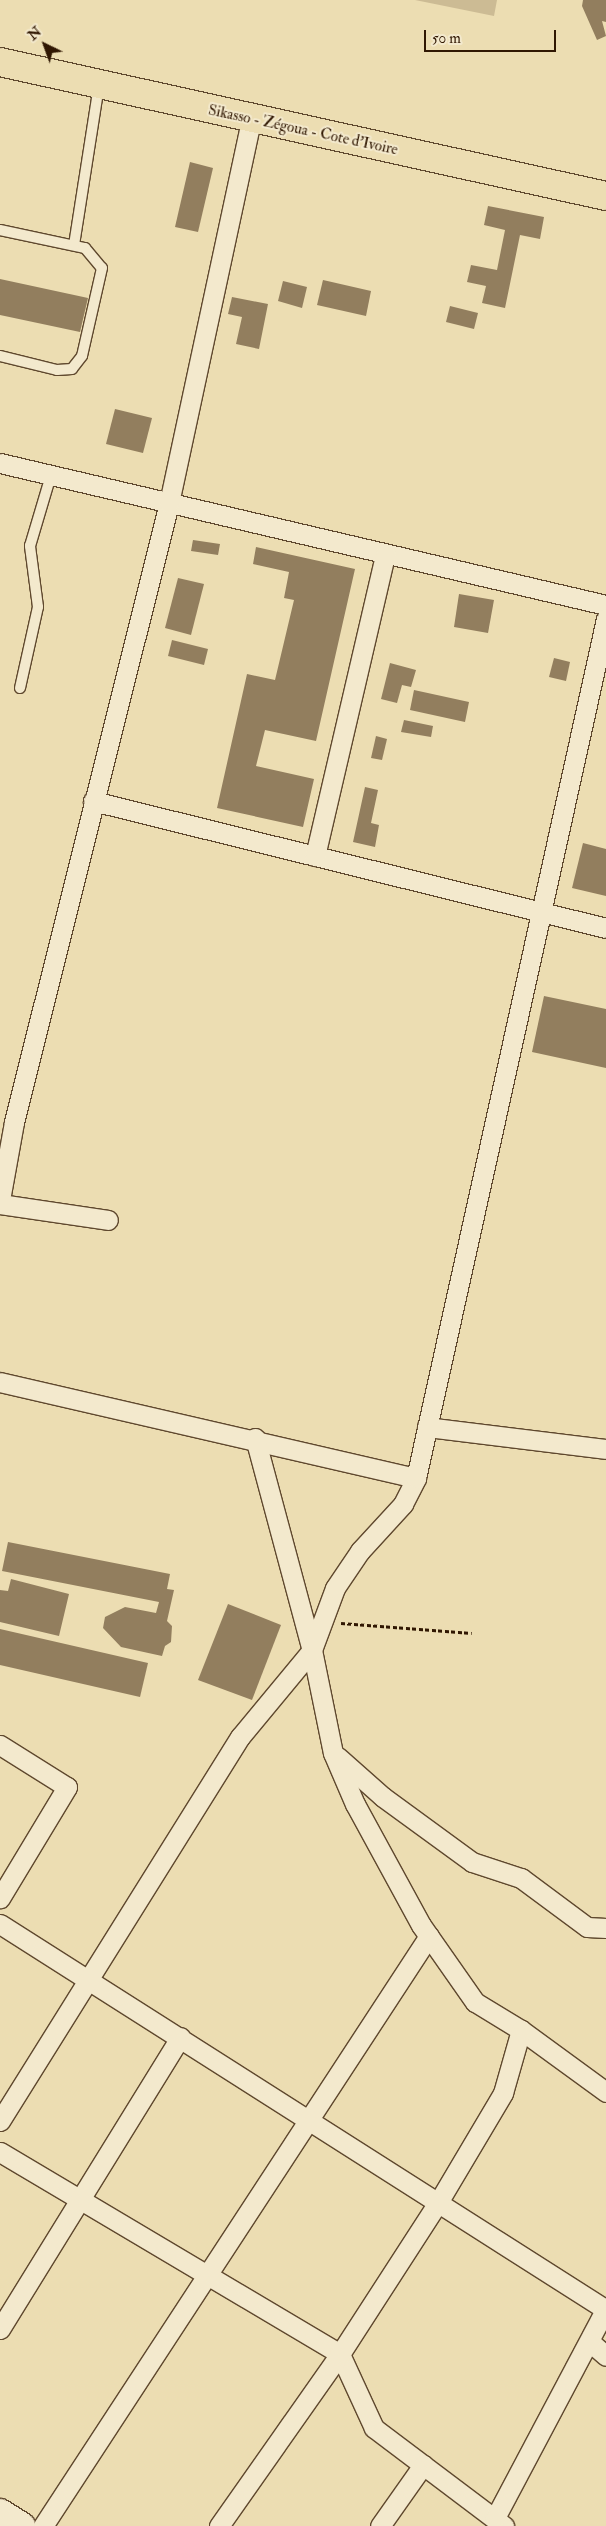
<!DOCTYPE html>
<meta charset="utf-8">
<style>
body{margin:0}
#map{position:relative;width:606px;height:2526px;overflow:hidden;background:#ecddb2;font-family:"IM FELL Double Pica",serif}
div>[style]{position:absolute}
.green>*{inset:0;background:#ccbb94}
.building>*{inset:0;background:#927e5e}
.path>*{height:3px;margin-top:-1.5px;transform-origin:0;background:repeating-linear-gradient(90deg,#301702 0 4px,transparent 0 6.5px)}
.roads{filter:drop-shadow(1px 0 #5f482e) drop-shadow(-1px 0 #5f482e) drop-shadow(0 1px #5f482e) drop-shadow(0 -1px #5f482e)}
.lane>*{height:10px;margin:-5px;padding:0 5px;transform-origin:5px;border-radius:5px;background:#f3e9cd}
.street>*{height:19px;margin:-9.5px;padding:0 9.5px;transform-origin:9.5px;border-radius:9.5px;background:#f3e9cd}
.secondary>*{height:28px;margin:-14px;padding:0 14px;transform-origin:14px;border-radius:14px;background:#f3e9cd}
.highway>*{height:28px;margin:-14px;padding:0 14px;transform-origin:14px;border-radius:14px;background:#ecddb2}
span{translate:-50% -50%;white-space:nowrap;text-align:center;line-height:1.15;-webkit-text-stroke:4px #f3e9cd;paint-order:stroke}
.street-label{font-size:15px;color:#301702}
.north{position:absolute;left:20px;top:20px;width:50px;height:50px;-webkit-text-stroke:4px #f3e9cd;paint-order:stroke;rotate:318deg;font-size:14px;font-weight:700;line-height:20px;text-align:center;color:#301702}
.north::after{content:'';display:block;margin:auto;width:18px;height:22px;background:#301702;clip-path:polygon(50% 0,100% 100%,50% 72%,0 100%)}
.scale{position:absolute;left:424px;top:30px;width:132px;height:22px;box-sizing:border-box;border:2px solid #301702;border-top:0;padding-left:6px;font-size:15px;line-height:18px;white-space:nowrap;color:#301702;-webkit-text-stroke:4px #f3e9cd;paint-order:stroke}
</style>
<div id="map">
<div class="green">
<div style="clip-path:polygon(415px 0,497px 0,494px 16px)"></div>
</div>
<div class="building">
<div style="clip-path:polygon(583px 0,606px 0,606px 22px,602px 21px,606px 36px,597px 40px,582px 6px)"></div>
<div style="clip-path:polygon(190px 162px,213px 168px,198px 232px,175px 227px)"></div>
<div style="clip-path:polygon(488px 206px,544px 217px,540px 239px,520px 235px,505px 308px,482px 303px,486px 286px,467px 282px,471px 265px,497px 270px,505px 230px,484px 225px)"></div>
<div style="clip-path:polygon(0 279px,88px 298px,80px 332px,0 315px)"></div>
<div style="clip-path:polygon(323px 280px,371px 291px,366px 316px,317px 305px)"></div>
<div style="clip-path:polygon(283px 281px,307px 287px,302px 308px,278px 301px)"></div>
<div style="clip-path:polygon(232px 297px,268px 304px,259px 349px,236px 344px,242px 317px,228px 314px)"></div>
<div style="clip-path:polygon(450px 306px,478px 313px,474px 329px,446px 322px)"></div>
<div style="clip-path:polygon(115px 409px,152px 418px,143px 453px,106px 444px)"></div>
<div style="clip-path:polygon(193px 540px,220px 544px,218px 555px,191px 551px)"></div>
<div style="clip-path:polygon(256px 547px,355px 569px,316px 741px,265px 730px,256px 766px,314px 779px,303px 827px,217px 808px,247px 674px,275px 680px,294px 600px,284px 598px,289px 572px,253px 564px)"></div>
<div style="clip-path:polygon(178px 578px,204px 584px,191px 635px,165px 628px)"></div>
<div style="clip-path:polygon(459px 594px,494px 600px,488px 633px,454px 627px)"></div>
<div style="clip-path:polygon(172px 640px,208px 649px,204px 665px,168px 656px)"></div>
<div style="clip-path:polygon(554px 658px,570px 662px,566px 681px,549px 677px)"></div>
<div style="clip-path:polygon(390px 663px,416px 670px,411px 687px,402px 685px,397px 703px,381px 699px)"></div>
<div style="clip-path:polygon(414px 690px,469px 702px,465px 722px,410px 710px)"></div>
<div style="clip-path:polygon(404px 720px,433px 726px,431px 737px,401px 732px)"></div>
<div style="clip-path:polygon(376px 736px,387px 739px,382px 760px,371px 758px)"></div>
<div style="clip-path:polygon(365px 787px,378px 790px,371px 823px,379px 825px,375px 847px,353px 842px)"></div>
<div style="clip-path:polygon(583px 843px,606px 849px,606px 896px,572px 888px)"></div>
<div style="clip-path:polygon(544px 996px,606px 1009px,606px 1068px,532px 1052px)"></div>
<div style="clip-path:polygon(8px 1542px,170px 1574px,167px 1589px,174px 1590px,167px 1621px,172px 1626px,171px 1642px,165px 1646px,162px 1656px,121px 1647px,103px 1628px,105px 1617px,125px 1607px,156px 1613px,159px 1602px,2px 1571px)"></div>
<div style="clip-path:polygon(11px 1579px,69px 1594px,59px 1636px,0 1622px,0 1590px,8px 1591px)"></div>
<div style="clip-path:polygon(228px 1604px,281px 1625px,252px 1700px,198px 1680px)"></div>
<div style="clip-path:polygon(0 1629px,148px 1663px,140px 1697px,0 1665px)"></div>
</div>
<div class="path">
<div style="left:341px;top:1623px;width:131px;rotate:4.4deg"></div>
</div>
<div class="roads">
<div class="lane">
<div style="left:0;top:230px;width:87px;rotate:12deg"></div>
<div style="left:85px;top:248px;width:26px;rotate:50deg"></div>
<div style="left:102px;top:268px;width:90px;rotate:102.8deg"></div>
<div style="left:82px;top:356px;width:16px;rotate:128deg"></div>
<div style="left:72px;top:369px;width:15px;rotate:176deg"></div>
<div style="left:57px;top:370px;width:59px;rotate:-166.2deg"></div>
<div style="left:74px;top:245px;width:161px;rotate:-81.1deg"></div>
<div style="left:20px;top:688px;width:83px;rotate:-77.5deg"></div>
<div style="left:38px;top:607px;width:62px;rotate:-97.5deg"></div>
<div style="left:30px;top:546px;width:74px;rotate:-73.5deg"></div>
</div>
<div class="street">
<div style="left:0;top:463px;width:622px;rotate:13.19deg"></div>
<div style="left:93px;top:801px;width:528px;rotate:13.9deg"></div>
<div style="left:315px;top:856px;width:310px;rotate:-76.9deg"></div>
<div style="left:0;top:1200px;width:79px;rotate:-79.8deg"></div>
<div style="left:14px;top:1122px;width:638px;rotate:-75.94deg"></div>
<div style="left:169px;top:503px;width:392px;rotate:-77.9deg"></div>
<div style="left:0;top:1204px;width:109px;rotate:8.4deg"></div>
<div style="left:0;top:1382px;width:427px;rotate:13deg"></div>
<div style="left:427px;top:1427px;width:180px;rotate:7deg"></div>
<div style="left:255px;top:1438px;width:220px;rotate:75deg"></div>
<div style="left:312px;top:1650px;width:105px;rotate:78.5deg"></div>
<div style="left:333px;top:1753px;width:56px;rotate:66.7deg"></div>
<div style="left:355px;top:1804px;width:138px;rotate:61.4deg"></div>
<div style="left:421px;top:1925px;width:94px;rotate:55deg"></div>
<div style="left:475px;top:2002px;width:54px;rotate:31.3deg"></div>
<div style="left:521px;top:2030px;width:105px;rotate:36.1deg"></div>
<div style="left:0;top:1745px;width:79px;rotate:32.1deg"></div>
<div style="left:67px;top:1787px;width:130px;rotate:121.1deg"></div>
<div style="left:338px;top:1757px;width:60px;rotate:41.6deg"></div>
<div style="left:383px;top:1797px;width:110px;rotate:36.1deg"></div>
<div style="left:472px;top:1862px;width:52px;rotate:18.1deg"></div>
<div style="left:521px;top:1878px;width:82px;rotate:36.6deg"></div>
<div style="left:587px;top:1927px;width:19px;rotate:3deg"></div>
<div style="left:0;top:1924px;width:717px;rotate:32.47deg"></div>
<div style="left:0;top:2121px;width:453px;rotate:-58deg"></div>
<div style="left:240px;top:1737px;width:113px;rotate:-50.4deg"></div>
<div style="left:312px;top:1650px;width:66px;rotate:-69.6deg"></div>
<div style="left:335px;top:1588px;width:45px;rotate:-56deg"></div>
<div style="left:360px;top:1551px;width:64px;rotate:-47.5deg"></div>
<div style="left:403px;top:1504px;width:29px;rotate:-63deg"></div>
<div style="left:416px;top:1478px;width:880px;rotate:-77.53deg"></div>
<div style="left:0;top:2152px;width:395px;rotate:30.7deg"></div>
<div style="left:340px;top:2354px;width:81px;rotate:65.3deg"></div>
<div style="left:374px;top:2428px;width:163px;rotate:37deg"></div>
<div style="left:0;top:2329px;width:343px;rotate:-58.3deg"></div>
<div style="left:590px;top:2342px;width:21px;rotate:41deg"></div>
<div style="left:495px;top:2518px;width:238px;rotate:-62.1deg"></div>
<div style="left:43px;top:2526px;width:705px;rotate:-56.81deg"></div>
<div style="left:219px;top:2526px;width:210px;rotate:-54.9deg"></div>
<div style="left:340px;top:2354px;width:182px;rotate:-57.1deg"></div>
<div style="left:439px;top:2201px;width:126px;rotate:-59.3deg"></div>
<div style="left:503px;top:2093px;width:66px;rotate:-74.1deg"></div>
<div style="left:380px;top:2526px;width:75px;rotate:-54.8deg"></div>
</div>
<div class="secondary">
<div style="left:0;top:2513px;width:25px;rotate:32deg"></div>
</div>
<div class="highway">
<div style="left:0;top:62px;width:621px;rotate:12.47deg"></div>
</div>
</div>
<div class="street-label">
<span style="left:303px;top:130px;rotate:12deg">Sikasso - Zégoua - Cote d'Ivoire</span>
</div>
<div class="north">N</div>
<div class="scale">50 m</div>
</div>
